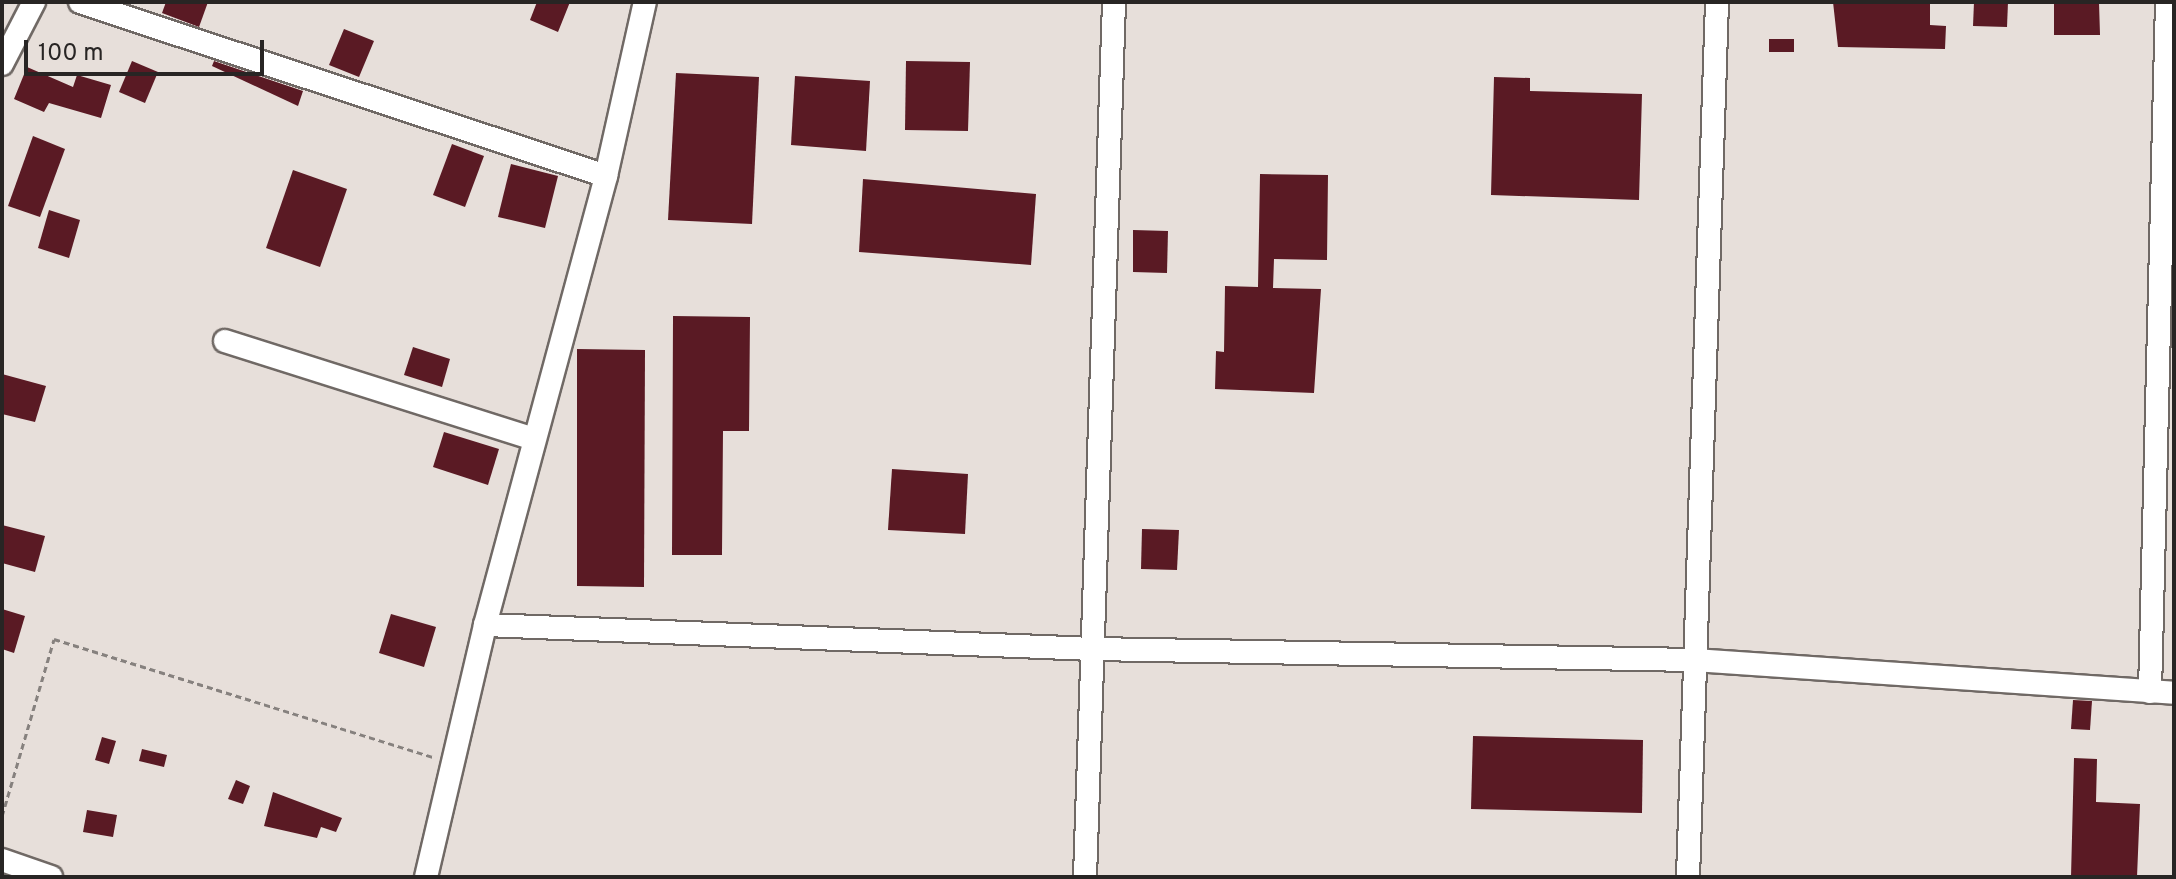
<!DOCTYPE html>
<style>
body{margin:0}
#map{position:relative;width:2176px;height:879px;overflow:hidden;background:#e7dfda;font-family:Overpass,sans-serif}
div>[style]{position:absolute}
.building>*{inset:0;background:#5a1a24}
.path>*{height:3px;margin-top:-1.5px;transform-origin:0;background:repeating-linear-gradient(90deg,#86817e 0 6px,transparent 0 10px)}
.roads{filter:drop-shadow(2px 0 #706965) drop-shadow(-2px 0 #706965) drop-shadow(0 2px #706965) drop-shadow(0 -2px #706965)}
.minor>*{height:22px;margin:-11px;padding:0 11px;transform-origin:11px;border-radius:11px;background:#fff}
span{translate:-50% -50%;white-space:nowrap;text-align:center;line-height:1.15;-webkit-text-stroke:8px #e7dfda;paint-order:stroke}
.frame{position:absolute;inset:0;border:4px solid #282524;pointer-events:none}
.scale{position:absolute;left:24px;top:40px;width:240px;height:36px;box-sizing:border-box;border:4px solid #282524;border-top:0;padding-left:10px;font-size:24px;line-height:28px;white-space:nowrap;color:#282524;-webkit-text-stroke:6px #e7dfda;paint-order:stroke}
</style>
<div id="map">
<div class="building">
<div style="clip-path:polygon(166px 2px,208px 2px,199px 27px,162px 13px)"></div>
<div style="clip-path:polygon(537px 2px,570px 2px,558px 32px,530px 20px)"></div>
<div style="clip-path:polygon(1833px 2px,1930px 2px,1930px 25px,1946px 26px,1945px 49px,1838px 47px)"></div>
<div style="clip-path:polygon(1974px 2px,2008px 2px,2007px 27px,1973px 26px)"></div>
<div style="clip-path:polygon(2054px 2px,2099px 2px,2100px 35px,2054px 35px)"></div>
<div style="clip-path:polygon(344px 29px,374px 41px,359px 77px,329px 65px)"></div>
<div style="clip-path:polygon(1769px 39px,1794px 39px,1794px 52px,1769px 52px)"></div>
<div style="clip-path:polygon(132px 61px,158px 72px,145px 103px,119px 92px)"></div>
<div style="clip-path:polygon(214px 61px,303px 91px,298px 106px,212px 66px)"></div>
<div style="clip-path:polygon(906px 61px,970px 62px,968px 131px,905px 130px)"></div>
<div style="clip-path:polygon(27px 67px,73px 87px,77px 75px,111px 85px,101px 118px,49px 103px,44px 112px,14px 99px)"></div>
<div style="clip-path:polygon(676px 73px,759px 77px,752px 224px,668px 220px)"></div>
<div style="clip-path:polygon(795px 76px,870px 81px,866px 151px,791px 145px)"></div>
<div style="clip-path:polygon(1494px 77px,1530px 78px,1530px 91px,1642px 94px,1639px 200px,1491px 195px)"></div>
<div style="clip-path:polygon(33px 136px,65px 149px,40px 217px,8px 206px)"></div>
<div style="clip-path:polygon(452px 144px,484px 156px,465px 207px,433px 195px)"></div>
<div style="clip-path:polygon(511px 164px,558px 176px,545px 228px,498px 217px)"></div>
<div style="clip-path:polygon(293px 170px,347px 189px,320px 267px,266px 248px)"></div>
<div style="clip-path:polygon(1260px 174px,1328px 175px,1327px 260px,1274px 259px,1273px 288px,1321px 289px,1314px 393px,1215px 389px,1216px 351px,1224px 352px,1225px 286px,1258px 287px)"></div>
<div style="clip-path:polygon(863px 179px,1036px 194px,1031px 265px,859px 252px)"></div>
<div style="clip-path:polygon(49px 210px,80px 220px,69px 258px,38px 248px)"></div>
<div style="clip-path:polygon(1133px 230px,1168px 231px,1167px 273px,1133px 272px)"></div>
<div style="clip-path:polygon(673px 316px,750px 317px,749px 431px,723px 431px,722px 555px,672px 555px)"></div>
<div style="clip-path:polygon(413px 347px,450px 359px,442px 387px,404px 375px)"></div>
<div style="clip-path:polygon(577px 349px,645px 350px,644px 587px,577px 586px)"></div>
<div style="clip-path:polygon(2px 374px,46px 386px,35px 422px,2px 414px)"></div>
<div style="clip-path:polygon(444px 432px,499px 449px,488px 485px,433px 467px)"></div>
<div style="clip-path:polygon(892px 469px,968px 474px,965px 534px,888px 530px)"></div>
<div style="clip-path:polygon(2px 525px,45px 536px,35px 572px,2px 563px)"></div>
<div style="clip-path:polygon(1142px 529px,1179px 530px,1177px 570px,1141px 569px)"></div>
<div style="clip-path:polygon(2px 609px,25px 616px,14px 653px,2px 649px)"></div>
<div style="clip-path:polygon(391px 614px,436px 627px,424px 667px,379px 653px)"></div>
<div style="clip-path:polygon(2073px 700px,2092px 701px,2090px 730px,2071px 729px)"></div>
<div style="clip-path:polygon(1473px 736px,1643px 740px,1642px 813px,1471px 809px)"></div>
<div style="clip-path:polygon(102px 737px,116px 741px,109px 764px,95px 760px)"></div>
<div style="clip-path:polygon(142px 749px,167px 755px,164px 767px,139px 761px)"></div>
<div style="clip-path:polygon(2074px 758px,2097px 759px,2096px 802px,2140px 804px,2137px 877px,2071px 877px)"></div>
<div style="clip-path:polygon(236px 780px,250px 786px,243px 804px,228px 799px)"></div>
<div style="clip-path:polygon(273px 792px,342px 818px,336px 832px,321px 827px,317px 838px,264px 826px)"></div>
<div style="clip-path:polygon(87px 810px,117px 815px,113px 837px,83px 832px)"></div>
</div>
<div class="path">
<div style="left:2px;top:816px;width:184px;rotate:-73.6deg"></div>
<div style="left:54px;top:639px;width:398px;rotate:17.3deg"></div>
</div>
<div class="roads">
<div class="minor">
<div style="left:80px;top:2px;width:554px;rotate:18.3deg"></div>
<div style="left:2px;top:64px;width:70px;rotate:-62.7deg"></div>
<div style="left:225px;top:341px;width:324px;rotate:17.6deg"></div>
<div style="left:485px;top:625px;width:608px;rotate:2.26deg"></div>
<div style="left:1093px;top:649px;width:601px;rotate:1.05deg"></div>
<div style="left:1694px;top:660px;width:481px;rotate:3.9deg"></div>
<div style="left:2150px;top:692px;width:690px;rotate:-88.59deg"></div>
<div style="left:2px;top:860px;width:52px;rotate:19.1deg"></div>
<div style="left:426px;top:877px;width:259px;rotate:-76.8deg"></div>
<div style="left:485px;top:625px;width:465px;rotate:-74.9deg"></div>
<div style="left:606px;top:176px;width:178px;rotate:-77.4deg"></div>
<div style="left:1085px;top:877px;width:875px;rotate:-88.1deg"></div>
<div style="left:1688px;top:877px;width:875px;rotate:-88.1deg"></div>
</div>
</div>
<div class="frame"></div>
<div class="scale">100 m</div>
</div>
